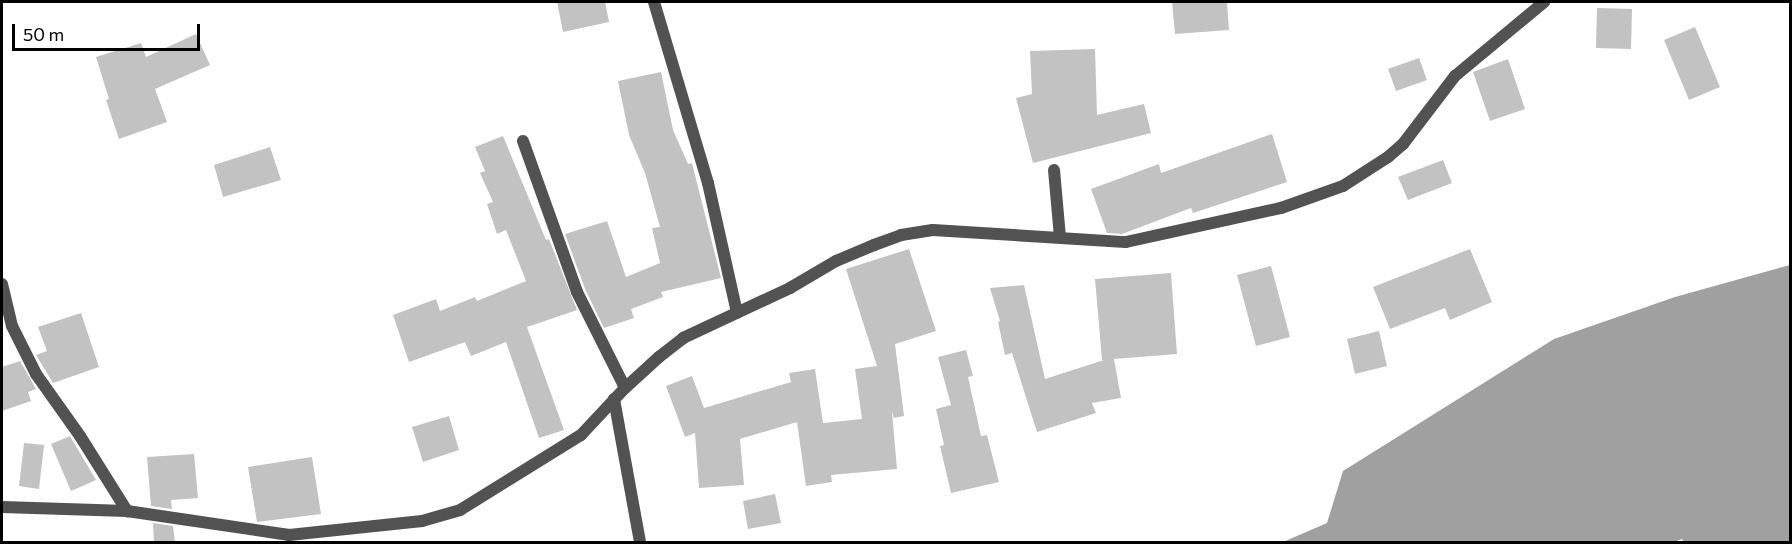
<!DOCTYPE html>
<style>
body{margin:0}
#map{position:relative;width:1792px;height:544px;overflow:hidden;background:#fff;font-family:Commissioner,sans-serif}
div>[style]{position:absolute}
.water>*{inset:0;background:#a0a0a0}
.building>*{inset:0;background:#c2c2c2}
.minor>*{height:12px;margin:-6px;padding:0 6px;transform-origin:6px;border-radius:6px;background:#525252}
span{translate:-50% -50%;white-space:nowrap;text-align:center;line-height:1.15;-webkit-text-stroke:4.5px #fff;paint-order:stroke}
.frame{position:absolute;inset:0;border:3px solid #000;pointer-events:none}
.scale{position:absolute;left:12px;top:24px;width:188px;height:27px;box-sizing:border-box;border:3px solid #000;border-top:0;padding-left:8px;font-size:18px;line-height:21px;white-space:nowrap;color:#000;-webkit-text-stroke:4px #fff;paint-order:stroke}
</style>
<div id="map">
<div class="water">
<div style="clip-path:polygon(1790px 265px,1789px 542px,1684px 542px,1682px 539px,1674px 542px,1283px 542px,1327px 523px,1343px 471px,1554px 339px,1675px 297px)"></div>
</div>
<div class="building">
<div style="clip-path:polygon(557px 2px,605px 2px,609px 22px,563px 32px)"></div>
<div style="clip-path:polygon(1172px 2px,1227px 2px,1229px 30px,1175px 34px)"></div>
<div style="clip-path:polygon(1597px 8px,1632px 9px,1631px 49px,1596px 48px)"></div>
<div style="clip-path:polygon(1695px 27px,1720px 87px,1689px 100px,1664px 40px)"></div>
<div style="clip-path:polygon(196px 34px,210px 65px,155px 89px,167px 122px,119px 139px,106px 100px,109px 99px,96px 57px,141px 43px,146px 57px)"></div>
<div style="clip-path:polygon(1095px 49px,1097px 115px,1144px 104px,1151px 133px,1033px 163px,1016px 98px,1032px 94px,1030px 51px)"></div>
<div style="clip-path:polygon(1419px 58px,1427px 80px,1396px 91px,1388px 69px)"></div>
<div style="clip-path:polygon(1508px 59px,1525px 109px,1490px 121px,1473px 72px)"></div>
<div style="clip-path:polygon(661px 72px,673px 130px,688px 164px,692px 163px,721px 278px,661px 292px,663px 297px,631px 309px,634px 318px,604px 328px,585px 289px,565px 234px,607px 221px,626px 277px,660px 263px,652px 228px,660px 227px,645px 173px,629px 135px,618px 81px)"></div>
<div style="clip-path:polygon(1272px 134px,1287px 182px,1193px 213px,1191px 208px,1122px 234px,1107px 233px,1091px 189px,1159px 164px,1161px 173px)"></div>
<div style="clip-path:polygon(503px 136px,546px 240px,549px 239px,577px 310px,527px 327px,564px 430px,539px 438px,506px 342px,471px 356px,465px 342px,409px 362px,393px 315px,436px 299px,440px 311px,475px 297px,477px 301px,526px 281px,506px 230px,497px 234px,487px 204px,493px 202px,480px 173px,485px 171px,475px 147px)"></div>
<div style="clip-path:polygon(270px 147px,281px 180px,223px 197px,214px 165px)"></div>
<div style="clip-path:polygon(1443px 160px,1452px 183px,1408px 200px,1398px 177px)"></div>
<div style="clip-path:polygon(909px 249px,936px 331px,895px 344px,904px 416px,894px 418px,892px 412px,897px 469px,831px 475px,832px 482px,806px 486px,797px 422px,740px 439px,744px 485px,699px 488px,695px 433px,685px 437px,666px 386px,692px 376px,704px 408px,791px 382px,789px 373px,815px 369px,823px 423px,862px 419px,855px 369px,877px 366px,846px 269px)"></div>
<div style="clip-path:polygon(1470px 249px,1492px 302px,1450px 320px,1445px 308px,1390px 329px,1373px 287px)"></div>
<div style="clip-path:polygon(1271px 266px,1290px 337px,1256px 346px,1237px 275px)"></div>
<div style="clip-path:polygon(1171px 273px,1177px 354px,1114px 359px,1121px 398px,1092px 403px,1096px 413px,1037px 432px,1012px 353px,1005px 355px,998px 322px,1000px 321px,990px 288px,1024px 285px,1045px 379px,1104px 360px,1102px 360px,1095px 279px)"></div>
<div style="clip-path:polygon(81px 313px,99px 367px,53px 383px,36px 355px,47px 351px,38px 327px)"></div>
<div style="clip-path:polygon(1379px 331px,1387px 366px,1355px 374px,1347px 339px)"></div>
<div style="clip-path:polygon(966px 350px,973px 376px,968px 377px,981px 436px,987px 435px,999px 482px,951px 493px,940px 446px,944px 445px,936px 409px,951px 405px,938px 357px)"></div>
<div style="clip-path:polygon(20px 361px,36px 389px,28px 392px,31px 401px,2px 411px,2px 367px)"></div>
<div style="clip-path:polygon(449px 416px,459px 450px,423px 462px,412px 427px)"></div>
<div style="clip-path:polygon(70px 436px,96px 480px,71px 491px,51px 444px)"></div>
<div style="clip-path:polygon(24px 443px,44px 445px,39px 489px,19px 486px)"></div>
<div style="clip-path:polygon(194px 454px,198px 498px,171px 500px,172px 509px,151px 506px,147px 457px)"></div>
<div style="clip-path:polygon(312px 457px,321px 514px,257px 522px,248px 467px)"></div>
<div style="clip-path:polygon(775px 494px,781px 523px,748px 529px,743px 501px)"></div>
<div style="clip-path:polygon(153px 523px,173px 526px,175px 543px,154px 543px)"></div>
</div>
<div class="minor">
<div style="left:654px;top:2px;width:189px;rotate:73.4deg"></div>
<div style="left:708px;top:183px;width:133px;rotate:77.4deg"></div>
<div style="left:523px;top:141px;width:160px;rotate:70.3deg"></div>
<div style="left:577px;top:292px;width:107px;rotate:63.4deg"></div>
<div style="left:1054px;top:170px;width:67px;rotate:84.9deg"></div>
<div style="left:2px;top:284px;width:43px;rotate:76.6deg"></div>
<div style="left:12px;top:326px;width:54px;rotate:63.4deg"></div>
<div style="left:36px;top:374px;width:76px;rotate:54.6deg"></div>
<div style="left:80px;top:436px;width:89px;rotate:57.9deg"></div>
<div style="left:614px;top:399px;width:145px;rotate:79.7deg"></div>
<div style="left:2px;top:507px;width:125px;rotate:1.8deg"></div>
<div style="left:127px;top:511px;width:164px;rotate:8.4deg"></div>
<div style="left:289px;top:535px;width:134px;rotate:-6deg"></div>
<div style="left:422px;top:521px;width:40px;rotate:-16deg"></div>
<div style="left:460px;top:510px;width:142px;rotate:-31.8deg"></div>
<div style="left:581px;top:435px;width:64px;rotate:-46.9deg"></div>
<div style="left:625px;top:388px;width:46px;rotate:-42.4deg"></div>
<div style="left:659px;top:357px;width:31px;rotate:-38deg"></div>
<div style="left:683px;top:338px;width:118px;rotate:-25deg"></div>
<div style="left:790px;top:288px;width:53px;rotate:-30.4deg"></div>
<div style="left:836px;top:261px;width:41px;rotate:-22.8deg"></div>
<div style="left:874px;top:245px;width:29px;rotate:-20deg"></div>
<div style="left:901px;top:235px;width:32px;rotate:-9deg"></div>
<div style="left:933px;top:230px;width:193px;rotate:3.6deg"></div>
<div style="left:1126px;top:242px;width:159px;rotate:-12.4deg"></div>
<div style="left:1281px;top:208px;width:66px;rotate:-19.5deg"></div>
<div style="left:1343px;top:186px;width:54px;rotate:-32.8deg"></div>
<div style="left:1388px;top:157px;width:20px;rotate:-41deg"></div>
<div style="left:1403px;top:144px;width:86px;rotate:-52.6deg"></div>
<div style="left:1455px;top:76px;width:116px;rotate:-39.7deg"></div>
</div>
<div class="frame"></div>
<div class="scale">50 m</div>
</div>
